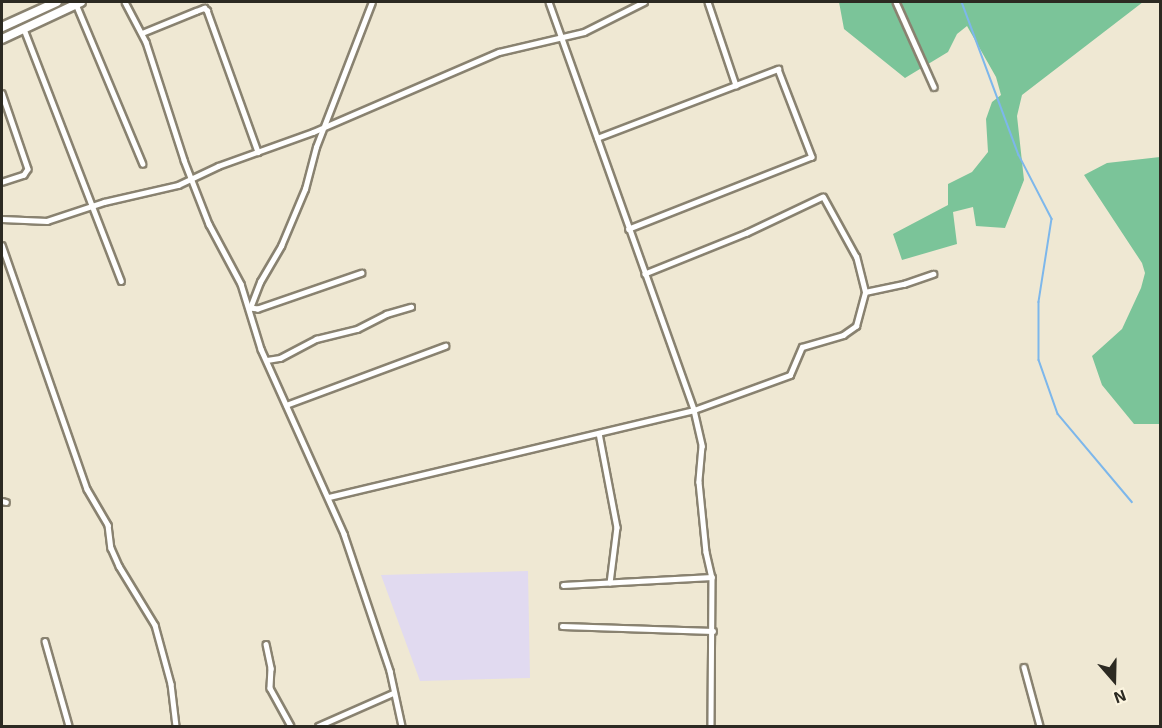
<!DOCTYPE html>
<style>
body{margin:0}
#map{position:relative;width:1162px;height:728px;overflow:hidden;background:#efe8d3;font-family:"Exo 2",sans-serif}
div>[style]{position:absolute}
.education>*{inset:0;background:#e1daf0}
.forest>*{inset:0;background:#7bc499}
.stream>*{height:1.5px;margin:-0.75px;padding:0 0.75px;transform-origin:0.75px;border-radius:0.75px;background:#7db7eb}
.roads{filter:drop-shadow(2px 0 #898270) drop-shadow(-2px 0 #898270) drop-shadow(0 2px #898270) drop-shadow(0 -2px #898270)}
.minor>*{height:4.5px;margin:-2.25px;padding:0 2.25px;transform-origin:2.25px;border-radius:2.25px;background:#fff}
.trunk>*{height:8px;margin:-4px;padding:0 4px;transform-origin:4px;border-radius:4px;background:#fff}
span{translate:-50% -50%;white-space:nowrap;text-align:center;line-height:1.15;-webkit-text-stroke:6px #fcf5e0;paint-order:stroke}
.frame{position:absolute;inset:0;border:3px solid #2c2a22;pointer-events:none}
.north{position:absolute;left:1084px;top:650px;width:60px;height:60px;-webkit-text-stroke:4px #fcf5e0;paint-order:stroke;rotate:160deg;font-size:16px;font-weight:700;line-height:24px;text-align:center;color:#2c2a22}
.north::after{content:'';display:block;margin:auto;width:21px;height:27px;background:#2c2a22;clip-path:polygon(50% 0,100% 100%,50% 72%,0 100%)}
</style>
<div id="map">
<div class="education">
<div style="clip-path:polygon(528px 571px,530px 678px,420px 681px,381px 575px)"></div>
</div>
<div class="forest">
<div style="clip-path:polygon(839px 2px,1143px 2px,1022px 95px,1017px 116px,1024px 180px,1005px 228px,976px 226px,973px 207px,953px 212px,957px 244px,902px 260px,893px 234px,948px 205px,948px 184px,972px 172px,988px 152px,986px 119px,992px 102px,1001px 95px,996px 77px,967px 26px,957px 34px,948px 52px,905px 78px,844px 29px)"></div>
<div style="clip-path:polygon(1160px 157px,1160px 424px,1134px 424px,1102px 385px,1092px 356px,1122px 329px,1141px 288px,1145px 273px,1142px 263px,1084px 175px,1107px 163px)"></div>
</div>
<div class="stream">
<div style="left:962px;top:2px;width:163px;rotate:69.6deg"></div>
<div style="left:1019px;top:155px;width:72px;rotate:62.7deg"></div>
<div style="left:1052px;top:219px;width:84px;rotate:98.9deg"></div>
<div style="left:1039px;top:302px;width:58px;rotate:90deg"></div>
<div style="left:1039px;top:360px;width:57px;rotate:70.6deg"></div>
<div style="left:1058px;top:414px;width:115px;rotate:49.9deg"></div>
</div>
<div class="roads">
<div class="minor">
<div style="left:125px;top:2px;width:45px;rotate:62.3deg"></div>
<div style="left:146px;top:42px;width:124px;rotate:72.1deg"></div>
<div style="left:184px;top:160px;width:69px;rotate:68.7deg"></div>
<div style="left:209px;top:224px;width:68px;rotate:61.9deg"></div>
<div style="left:241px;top:284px;width:68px;rotate:72.9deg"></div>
<div style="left:261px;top:349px;width:203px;rotate:65.8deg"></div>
<div style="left:344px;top:534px;width:145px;rotate:71.4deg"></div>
<div style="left:390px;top:671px;width:56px;rotate:77.7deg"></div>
<div style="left:549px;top:2px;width:433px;rotate:70.4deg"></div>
<div style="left:694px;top:410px;width:37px;rotate:77deg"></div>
<div style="left:702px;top:446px;width:36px;rotate:95deg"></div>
<div style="left:699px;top:482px;width:70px;rotate:84.3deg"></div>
<div style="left:706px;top:552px;width:26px;rotate:77deg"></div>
<div style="left:712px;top:577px;width:149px;rotate:90.4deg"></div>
<div style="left:708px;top:2px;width:88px;rotate:71.4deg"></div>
<div style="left:896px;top:2px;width:93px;rotate:65.9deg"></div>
<div style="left:76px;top:4px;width:173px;rotate:67.3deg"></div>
<div style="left:24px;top:29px;width:270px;rotate:68.9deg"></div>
<div style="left:142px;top:33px;width:58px;rotate:-22.2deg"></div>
<div style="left:196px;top:11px;width:9px;rotate:-21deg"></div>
<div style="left:204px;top:8px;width:4px;rotate:34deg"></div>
<div style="left:207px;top:10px;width:151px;rotate:70.2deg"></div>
<div style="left:2px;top:93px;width:80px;rotate:71.1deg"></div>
<div style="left:28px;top:169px;width:7px;rotate:124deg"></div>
<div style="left:24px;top:175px;width:23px;rotate:162deg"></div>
<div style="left:597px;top:138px;width:194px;rotate:-20.9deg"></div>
<div style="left:778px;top:69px;width:94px;rotate:68.9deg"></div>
<div style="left:812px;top:157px;width:197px;rotate:158.5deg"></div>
<div style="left:2px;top:219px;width:45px;rotate:2.5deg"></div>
<div style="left:47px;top:221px;width:60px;rotate:-18.4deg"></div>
<div style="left:104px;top:202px;width:76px;rotate:-12.9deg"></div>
<div style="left:178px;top:185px;width:44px;rotate:-25.4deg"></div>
<div style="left:218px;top:166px;width:101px;rotate:-19.7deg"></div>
<div style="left:313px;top:132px;width:202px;rotate:-23.3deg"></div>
<div style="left:499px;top:52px;width:87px;rotate:-13.2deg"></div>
<div style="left:584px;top:32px;width:67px;rotate:-26.6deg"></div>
<div style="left:2px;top:245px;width:258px;rotate:70.8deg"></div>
<div style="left:87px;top:489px;width:42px;rotate:59.7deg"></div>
<div style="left:108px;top:525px;width:23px;rotate:83deg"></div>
<div style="left:111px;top:548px;width:20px;rotate:66deg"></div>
<div style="left:119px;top:566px;width:69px;rotate:58.6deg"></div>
<div style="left:155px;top:625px;width:61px;rotate:74.8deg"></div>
<div style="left:171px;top:684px;width:42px;rotate:83.2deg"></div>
<div style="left:362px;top:273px;width:110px;rotate:160.9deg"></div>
<div style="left:258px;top:309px;width:8px;rotate:-173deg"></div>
<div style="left:250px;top:308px;width:28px;rotate:-69deg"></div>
<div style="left:260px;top:282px;width:42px;rotate:-59.7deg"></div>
<div style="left:281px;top:246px;width:62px;rotate:-67.2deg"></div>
<div style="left:305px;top:189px;width:43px;rotate:-75.3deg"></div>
<div style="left:316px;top:147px;width:155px;rotate:-68.9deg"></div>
<div style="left:865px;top:292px;width:40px;rotate:-12deg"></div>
<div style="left:904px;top:284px;width:31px;rotate:-19deg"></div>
<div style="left:267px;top:360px;width:13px;rotate:-9deg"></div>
<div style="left:280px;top:358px;width:41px;rotate:-27.8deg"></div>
<div style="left:316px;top:339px;width:42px;rotate:-13.7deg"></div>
<div style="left:357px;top:329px;width:33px;rotate:-27deg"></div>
<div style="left:386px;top:314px;width:26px;rotate:-16deg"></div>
<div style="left:286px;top:405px;width:170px;rotate:-20.4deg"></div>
<div style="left:599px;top:433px;width:96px;rotate:79.2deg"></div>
<div style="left:617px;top:527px;width:56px;rotate:97.1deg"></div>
<div style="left:329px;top:497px;width:375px;rotate:-13.4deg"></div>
<div style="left:694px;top:410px;width:102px;rotate:-20deg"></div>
<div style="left:790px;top:375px;width:30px;rotate:-67deg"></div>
<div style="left:802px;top:347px;width:43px;rotate:-16.3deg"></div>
<div style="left:843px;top:335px;width:16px;rotate:-35deg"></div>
<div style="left:856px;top:326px;width:35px;rotate:-75deg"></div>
<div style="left:865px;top:292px;width:36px;rotate:-104deg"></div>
<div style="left:856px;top:257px;width:68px;rotate:-118.8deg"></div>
<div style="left:823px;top:197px;width:84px;rotate:154.7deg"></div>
<div style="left:747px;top:233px;width:110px;rotate:158.1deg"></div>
<div style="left:2px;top:501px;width:4px;rotate:14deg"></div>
<div style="left:563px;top:585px;width:149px;rotate:-3.1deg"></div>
<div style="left:562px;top:626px;width:151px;rotate:1.9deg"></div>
<div style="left:45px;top:641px;width:88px;rotate:74.2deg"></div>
<div style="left:266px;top:644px;width:25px;rotate:78deg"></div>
<div style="left:271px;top:668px;width:20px;rotate:93deg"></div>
<div style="left:270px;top:688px;width:43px;rotate:61.1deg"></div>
<div style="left:1024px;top:667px;width:61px;rotate:74.8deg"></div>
<div style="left:318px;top:726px;width:82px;rotate:-23.7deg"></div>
</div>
<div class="trunk">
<div style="left:2px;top:27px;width:60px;rotate:-24.4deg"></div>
<div style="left:2px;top:39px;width:87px;rotate:-25.1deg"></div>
</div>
</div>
<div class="frame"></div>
<div class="north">N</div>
</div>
